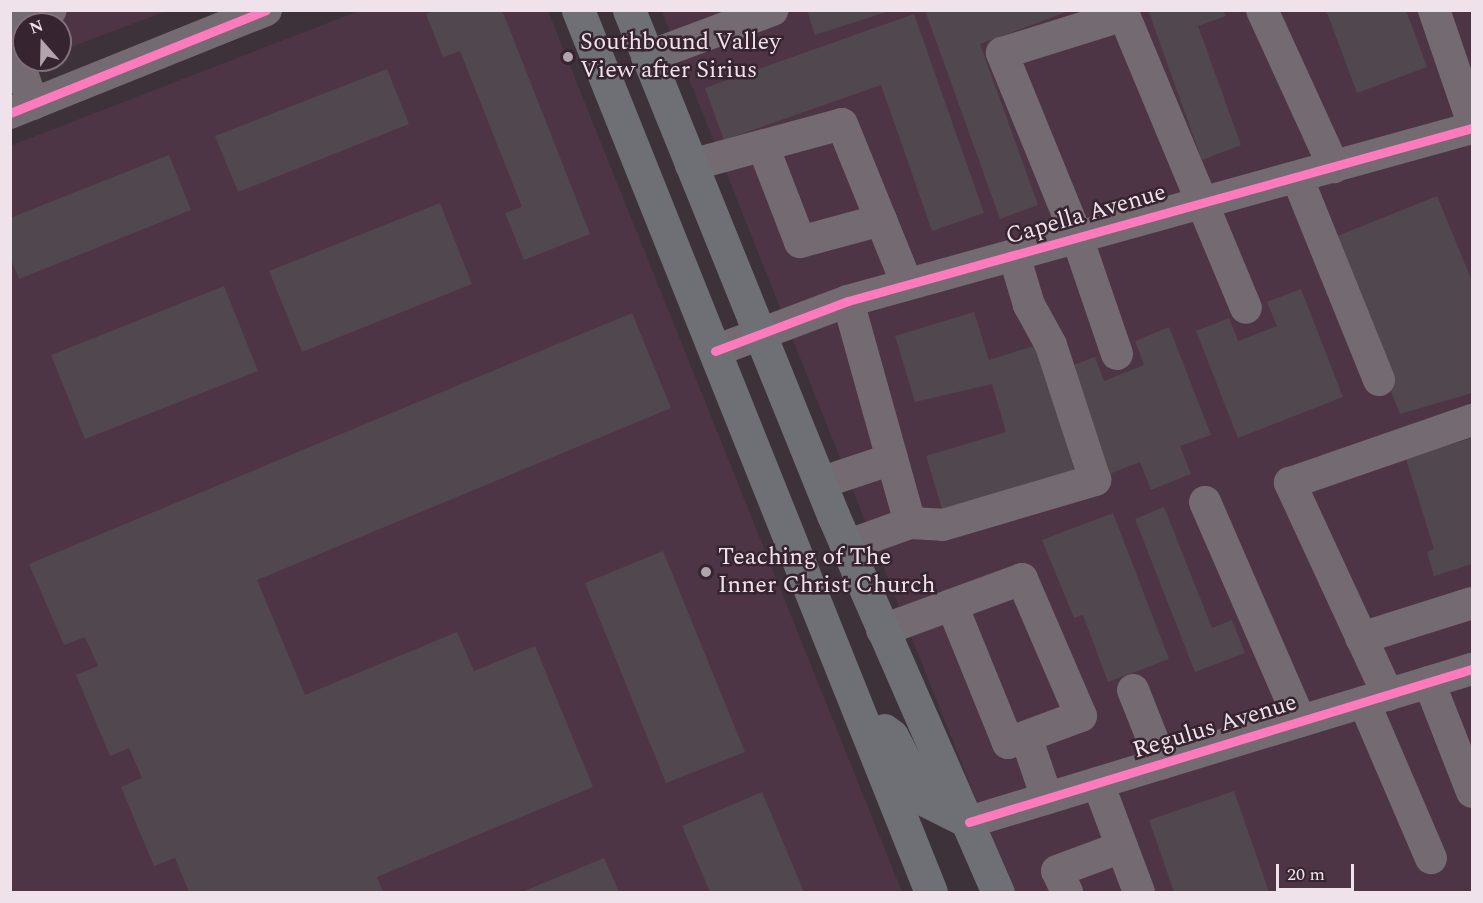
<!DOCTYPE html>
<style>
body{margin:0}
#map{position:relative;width:1483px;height:903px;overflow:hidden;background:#3e323a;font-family:Spectral,serif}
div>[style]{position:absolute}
.built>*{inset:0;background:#4e3545}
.building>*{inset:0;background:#51474e}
.minor>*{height:32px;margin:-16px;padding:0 16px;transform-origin:16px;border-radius:16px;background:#746a71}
.major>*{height:33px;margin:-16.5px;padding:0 16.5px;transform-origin:16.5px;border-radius:16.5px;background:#6f7076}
.cycleway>*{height:9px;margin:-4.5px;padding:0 4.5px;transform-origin:4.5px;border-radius:4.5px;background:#fd7abc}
.dots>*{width:16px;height:16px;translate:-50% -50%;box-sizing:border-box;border:3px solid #372431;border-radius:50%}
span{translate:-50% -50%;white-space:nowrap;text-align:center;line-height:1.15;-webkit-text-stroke:5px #372431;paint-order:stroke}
.poi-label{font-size:24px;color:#efe2ea}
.left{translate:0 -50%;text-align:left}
.street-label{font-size:24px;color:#efe2ea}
.frame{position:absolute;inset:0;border:12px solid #efe2ea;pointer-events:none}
.north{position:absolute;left:12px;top:12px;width:60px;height:60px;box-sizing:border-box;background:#372431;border:2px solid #81707b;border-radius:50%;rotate:340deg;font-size:16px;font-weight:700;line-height:24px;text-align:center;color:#efe2ea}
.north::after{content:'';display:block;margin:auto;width:21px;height:27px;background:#b1a4ac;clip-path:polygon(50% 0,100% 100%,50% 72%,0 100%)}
.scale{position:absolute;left:1276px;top:864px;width:78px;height:27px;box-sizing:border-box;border:3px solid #efe2ea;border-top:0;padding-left:8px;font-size:18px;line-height:21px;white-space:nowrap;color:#efe2ea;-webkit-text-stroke:4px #372431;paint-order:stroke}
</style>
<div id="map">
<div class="built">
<div style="clip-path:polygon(11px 11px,166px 11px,60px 51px,60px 24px,24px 24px,24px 60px,38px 60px,11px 71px)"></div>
<div style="clip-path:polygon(359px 11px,548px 11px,902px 892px,11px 892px,10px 146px)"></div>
<div style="clip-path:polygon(662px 11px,1472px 11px,1472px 892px,1013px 892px)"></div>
</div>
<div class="building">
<div style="clip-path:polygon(434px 10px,502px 10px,590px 234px,524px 260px,505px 213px,522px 207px,460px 51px,443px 57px,426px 14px)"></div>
<div style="clip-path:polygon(807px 10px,888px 10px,889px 11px,815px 35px)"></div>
<div style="clip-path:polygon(934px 10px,1072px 10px,980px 44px,1038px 205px,1000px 219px,926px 13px)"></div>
<div style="clip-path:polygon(1148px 10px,1223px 10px,1226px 16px,1198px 26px,1241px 145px,1202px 160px)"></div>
<div style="clip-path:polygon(1326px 10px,1406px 10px,1427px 67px,1357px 93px)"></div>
<div style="clip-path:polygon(914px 14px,984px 213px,932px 231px,881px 85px,724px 140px,705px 88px)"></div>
<div style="clip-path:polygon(387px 69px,409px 124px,238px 192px,215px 136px)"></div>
<div style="clip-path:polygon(169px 155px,191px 210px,19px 279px,10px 257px,10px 218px)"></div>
<div style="clip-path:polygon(1437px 196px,1472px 281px,1472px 393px,1400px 414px,1330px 239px)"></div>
<div style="clip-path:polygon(440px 203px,472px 284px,302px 352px,269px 271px)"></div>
<div style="clip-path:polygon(224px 286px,258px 371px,85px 439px,51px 355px)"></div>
<div style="clip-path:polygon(1301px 289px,1343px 397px,1238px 438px,1196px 331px,1229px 318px,1238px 341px,1277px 326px,1267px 302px)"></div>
<div style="clip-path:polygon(974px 312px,989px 360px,1037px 345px,1075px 472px,943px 512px,926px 456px,1006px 432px,992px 384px,915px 402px,895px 336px)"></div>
<div style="clip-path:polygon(632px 313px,671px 408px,257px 580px,305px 695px,457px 632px,474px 671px,535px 646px,593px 787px,377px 877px,383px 892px,189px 892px,175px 858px,154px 866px,121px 787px,142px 778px,129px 748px,110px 756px,76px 675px,98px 666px,85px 637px,64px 645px,29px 564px)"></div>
<div style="clip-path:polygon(1169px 327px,1211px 435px,1180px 446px,1191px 474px,1151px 490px,1140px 462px,1104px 476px,1063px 369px,1095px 357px,1104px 381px,1144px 365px,1135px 341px)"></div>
<div style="clip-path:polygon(1472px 438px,1472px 564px,1434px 576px,1427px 552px,1434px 549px,1406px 459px)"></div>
<div style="clip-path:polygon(1164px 507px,1212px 628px,1232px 620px,1245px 653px,1195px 672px,1135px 519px)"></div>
<div style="clip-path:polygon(1113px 513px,1169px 659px,1108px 682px,1083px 615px,1074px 618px,1042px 540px)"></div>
<div style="clip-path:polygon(663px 551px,745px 752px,666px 783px,585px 583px)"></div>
<div style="clip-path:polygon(1234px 791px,1269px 892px,1174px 892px,1149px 820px)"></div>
<div style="clip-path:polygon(762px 792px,804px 892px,710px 892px,682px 826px)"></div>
<div style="clip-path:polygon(604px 858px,619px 892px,522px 892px)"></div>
</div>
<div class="minor">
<div style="left:1262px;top:10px;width:173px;rotate:65.4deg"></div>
<div style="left:1434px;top:10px;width:117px;rotate:71.1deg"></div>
<div style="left:10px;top:27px;width:44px;rotate:-22.5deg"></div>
<div style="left:10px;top:39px;width:69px;rotate:70.5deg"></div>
<div style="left:647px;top:57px;width:134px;rotate:-20.5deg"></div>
<div style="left:10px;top:113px;width:276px;rotate:-21.9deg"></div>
<div style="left:763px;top:146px;width:103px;rotate:68.9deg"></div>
<div style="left:800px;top:242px;width:84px;rotate:-15.2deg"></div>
<div style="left:691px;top:165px;width:156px;rotate:-15.2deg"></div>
<div style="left:842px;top:124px;width:173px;rotate:67.9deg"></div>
<div style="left:1297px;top:177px;width:219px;rotate:68deg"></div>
<div style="left:848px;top:301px;width:230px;rotate:74.4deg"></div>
<div style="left:715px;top:351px;width:142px;rotate:-20.6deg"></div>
<div style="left:848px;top:301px;width:648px;rotate:-15.5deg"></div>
<div style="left:1117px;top:354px;width:124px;rotate:-108.9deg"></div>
<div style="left:1077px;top:237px;width:199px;rotate:-112.2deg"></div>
<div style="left:1002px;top:53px;width:128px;rotate:-17.3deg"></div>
<div style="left:1124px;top:15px;width:317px;rotate:67.4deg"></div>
<div style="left:820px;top:483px;width:76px;rotate:-18.4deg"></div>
<div style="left:1205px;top:502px;width:239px;rotate:66.5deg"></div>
<div style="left:846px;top:546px;width:68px;rotate:-19.8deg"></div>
<div style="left:910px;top:523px;width:33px;rotate:3deg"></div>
<div style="left:943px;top:525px;width:159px;rotate:-16.5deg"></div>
<div style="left:1095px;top:480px;width:142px;rotate:-108.1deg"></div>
<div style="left:1051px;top:345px;width:46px;rotate:-118.8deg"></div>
<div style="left:1029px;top:305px;width:52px;rotate:-106.7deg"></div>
<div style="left:882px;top:630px;width:21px;rotate:-19deg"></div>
<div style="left:902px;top:623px;width:128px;rotate:-20.1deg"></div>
<div style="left:1022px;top:579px;width:149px;rotate:66.7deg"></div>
<div style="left:1081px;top:716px;width:78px;rotate:159.7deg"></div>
<div style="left:1008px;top:743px;width:149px;rotate:-112.1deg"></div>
<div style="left:1361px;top:638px;width:116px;rotate:-17.5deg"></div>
<div style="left:1429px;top:682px;width:118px;rotate:68.6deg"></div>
<div style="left:1133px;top:690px;width:79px;rotate:68.3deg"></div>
<div style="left:1388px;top:695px;width:234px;rotate:-114.8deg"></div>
<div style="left:1290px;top:483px;width:193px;rotate:-19.1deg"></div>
<div style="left:1364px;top:702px;width:170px;rotate:66.8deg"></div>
<div style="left:1026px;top:737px;width:65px;rotate:71deg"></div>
<div style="left:1098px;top:783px;width:116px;rotate:69.4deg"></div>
<div style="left:969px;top:822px;width:526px;rotate:-16.92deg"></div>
<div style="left:1067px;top:892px;width:23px;rotate:-115deg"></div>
<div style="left:1057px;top:871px;width:69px;rotate:-20.3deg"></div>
</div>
<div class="major">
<div style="left:578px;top:10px;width:950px;rotate:68.19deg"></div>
<div style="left:629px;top:10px;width:545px;rotate:68deg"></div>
<div style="left:833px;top:515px;width:412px;rotate:66.4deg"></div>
<div style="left:884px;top:730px;width:10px;rotate:37deg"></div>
<div style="left:892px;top:736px;width:72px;rotate:62.7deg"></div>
<div style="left:925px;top:800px;width:49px;rotate:26.6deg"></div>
</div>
<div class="cycleway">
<div style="left:10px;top:113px;width:276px;rotate:-21.9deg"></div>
<div style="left:715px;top:351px;width:142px;rotate:-20.6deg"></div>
<div style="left:848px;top:301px;width:648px;rotate:-15.5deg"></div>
<div style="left:969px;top:822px;width:526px;rotate:-16.92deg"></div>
</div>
<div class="dots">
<div style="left:568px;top:57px;background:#b1a4ac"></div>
<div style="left:706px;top:572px;background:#b1a4ac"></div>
</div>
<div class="poi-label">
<span class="left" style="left:580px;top:57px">Southbound Valley<br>View after Sirius</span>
<span class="left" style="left:718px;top:572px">Teaching of The<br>Inner Christ Church</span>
</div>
<div class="street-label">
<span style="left:1086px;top:215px;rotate:-16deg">Capella Avenue</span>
<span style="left:1215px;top:727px;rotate:-17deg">Regulus Avenue</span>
</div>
<div class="frame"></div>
<div class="north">N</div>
<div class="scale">20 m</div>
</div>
